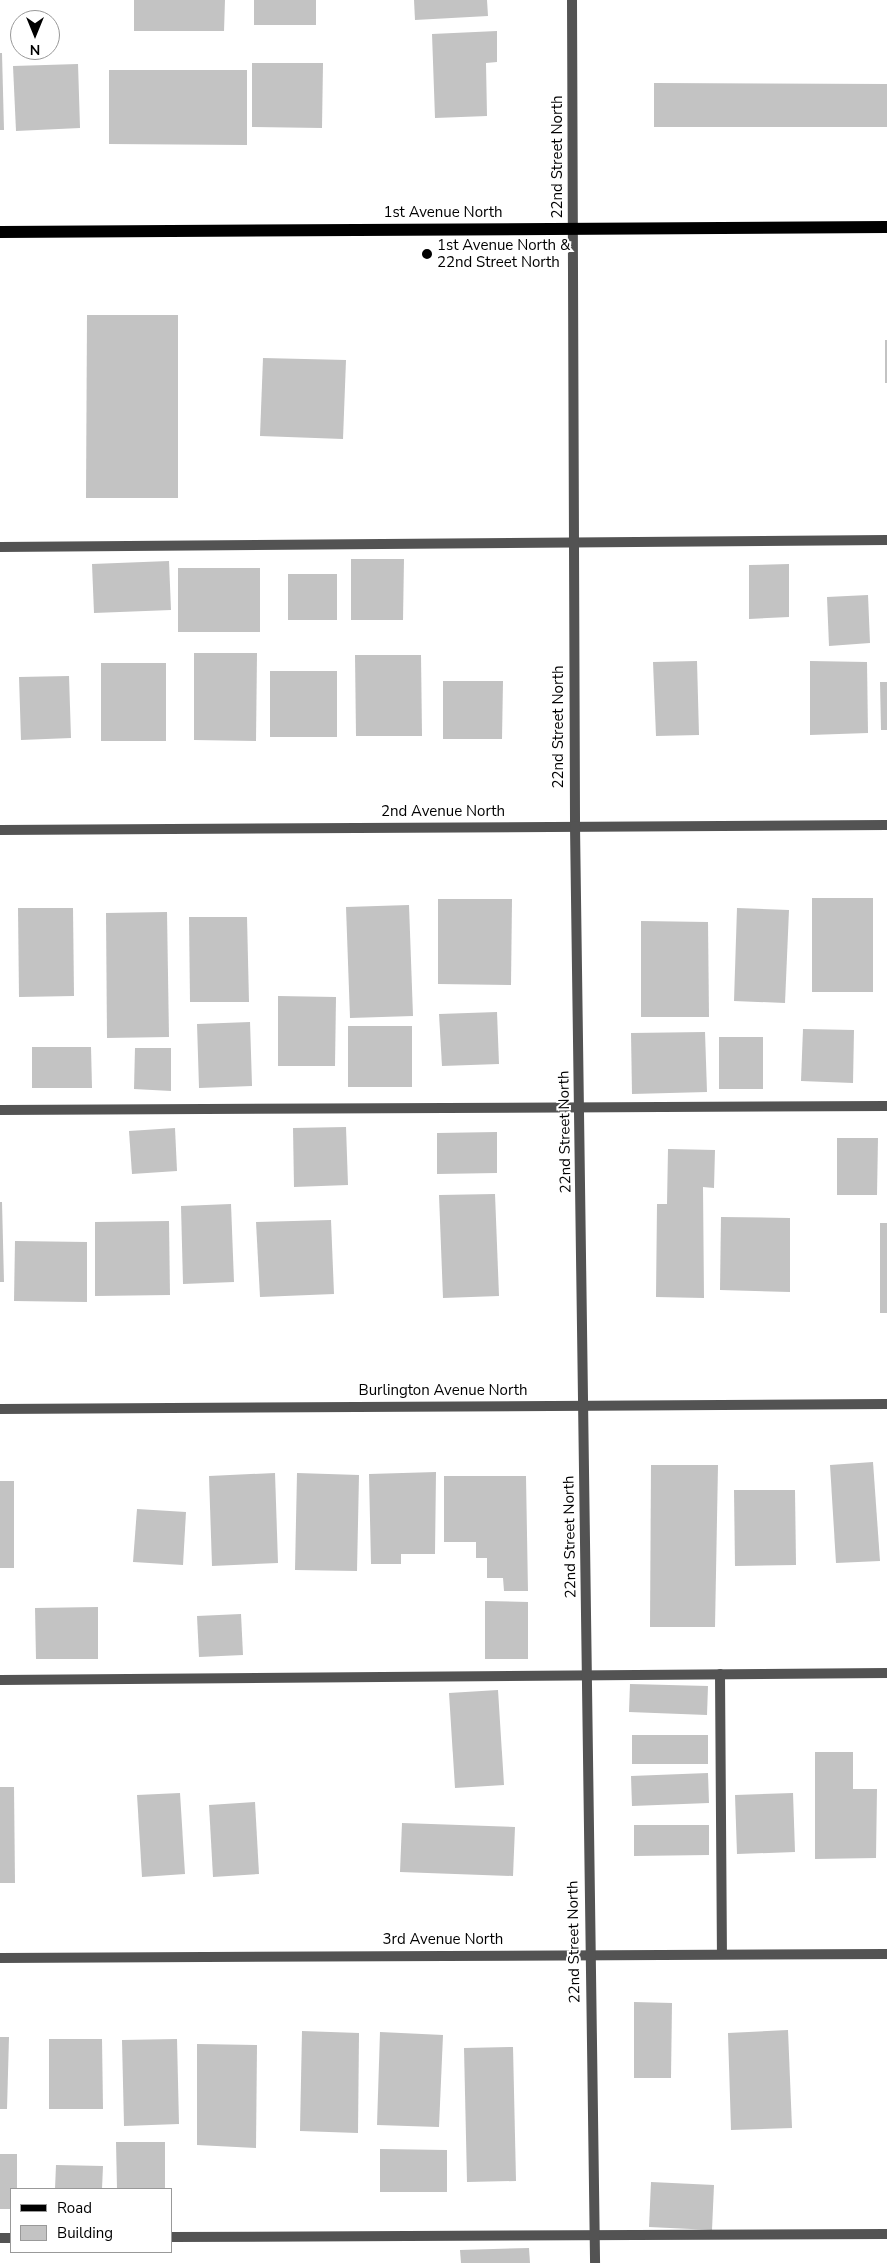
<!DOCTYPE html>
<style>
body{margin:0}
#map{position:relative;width:887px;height:2263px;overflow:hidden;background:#fff;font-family:"Nunito Sans",sans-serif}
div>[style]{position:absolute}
.building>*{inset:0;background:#c3c3c3}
.service>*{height:10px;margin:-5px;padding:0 5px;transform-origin:5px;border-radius:5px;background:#535353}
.minor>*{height:10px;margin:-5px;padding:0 5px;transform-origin:5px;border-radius:5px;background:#535353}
.tertiary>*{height:10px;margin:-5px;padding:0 5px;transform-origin:5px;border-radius:5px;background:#535353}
.primary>*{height:12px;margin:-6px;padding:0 6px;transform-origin:6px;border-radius:6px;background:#000}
.dots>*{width:14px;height:14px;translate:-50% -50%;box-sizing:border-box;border:2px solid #fff;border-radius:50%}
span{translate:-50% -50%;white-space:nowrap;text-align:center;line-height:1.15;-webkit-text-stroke:4px #fff;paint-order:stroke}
.street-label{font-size:15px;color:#000}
.poi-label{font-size:15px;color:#000}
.left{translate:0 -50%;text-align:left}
.legend{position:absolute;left:10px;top:2188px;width:162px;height:65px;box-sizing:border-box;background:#fff;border:1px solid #999;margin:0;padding:6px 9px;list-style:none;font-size:15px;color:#000}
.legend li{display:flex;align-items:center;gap:10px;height:25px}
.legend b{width:25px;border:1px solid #999}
.north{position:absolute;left:10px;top:10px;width:50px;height:50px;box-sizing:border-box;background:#fff;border:1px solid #999;border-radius:50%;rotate:180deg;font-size:14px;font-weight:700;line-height:20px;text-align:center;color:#000}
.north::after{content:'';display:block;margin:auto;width:18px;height:22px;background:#000;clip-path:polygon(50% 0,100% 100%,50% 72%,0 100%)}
</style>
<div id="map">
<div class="building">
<div style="clip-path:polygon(134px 0,225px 0,224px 31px,134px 31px)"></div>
<div style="clip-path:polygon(254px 0,316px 0,316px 25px,254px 25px)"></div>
<div style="clip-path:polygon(414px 0,487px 0,488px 16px,415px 20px)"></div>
<div style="clip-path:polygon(497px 31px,497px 62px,486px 63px,487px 116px,435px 118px,432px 34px)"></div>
<div style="clip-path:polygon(0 53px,2px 53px,4px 130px,0 130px)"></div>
<div style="clip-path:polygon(252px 63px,323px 63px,322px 128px,252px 127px)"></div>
<div style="clip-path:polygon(78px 64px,80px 128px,16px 131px,13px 66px)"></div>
<div style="clip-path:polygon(109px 70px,247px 70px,247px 145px,109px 144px)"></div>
<div style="clip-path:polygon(654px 83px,887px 84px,887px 127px,654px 127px)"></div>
<div style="clip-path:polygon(87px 315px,178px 315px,178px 498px,86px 498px)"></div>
<div style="clip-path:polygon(885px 340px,887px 340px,887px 383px,885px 383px)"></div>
<div style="clip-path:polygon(263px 358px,346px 360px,343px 439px,260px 436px)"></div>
<div style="clip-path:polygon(351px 559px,404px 559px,403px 620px,351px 620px)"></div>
<div style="clip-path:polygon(169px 561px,171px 610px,94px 613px,92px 564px)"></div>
<div style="clip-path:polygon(789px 564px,789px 617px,749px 619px,749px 565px)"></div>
<div style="clip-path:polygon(178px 568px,260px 568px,260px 632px,178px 632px)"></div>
<div style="clip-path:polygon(288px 574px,337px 574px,337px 620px,288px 620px)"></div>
<div style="clip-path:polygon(868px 595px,870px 643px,829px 646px,827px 597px)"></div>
<div style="clip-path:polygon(194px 653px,257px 653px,256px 741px,194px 740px)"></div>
<div style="clip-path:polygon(355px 655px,421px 655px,422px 736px,356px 736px)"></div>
<div style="clip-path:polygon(697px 661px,699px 735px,656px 736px,653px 662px)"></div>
<div style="clip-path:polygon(810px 661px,867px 662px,868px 733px,810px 735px)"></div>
<div style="clip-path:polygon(101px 663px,166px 663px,166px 741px,101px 741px)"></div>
<div style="clip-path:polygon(270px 671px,337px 671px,337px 737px,270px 737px)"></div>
<div style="clip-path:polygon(69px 676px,71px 738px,21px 740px,19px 677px)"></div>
<div style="clip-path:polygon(443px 681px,503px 681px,502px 739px,443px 739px)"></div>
<div style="clip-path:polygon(880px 682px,887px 682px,887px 730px,881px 730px)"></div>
<div style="clip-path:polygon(812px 898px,873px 898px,873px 992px,812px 992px)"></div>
<div style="clip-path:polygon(438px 899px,512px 899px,511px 985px,438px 984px)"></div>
<div style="clip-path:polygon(409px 905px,413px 1016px,350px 1018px,346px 907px)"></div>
<div style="clip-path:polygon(18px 908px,73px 908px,74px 996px,19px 997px)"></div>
<div style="clip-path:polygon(737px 908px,789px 910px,785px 1003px,734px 1001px)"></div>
<div style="clip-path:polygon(167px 912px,169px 1037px,107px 1038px,106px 913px)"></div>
<div style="clip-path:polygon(189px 917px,247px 917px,249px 1002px,190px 1002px)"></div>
<div style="clip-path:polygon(641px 921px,708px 922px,709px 1017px,641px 1017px)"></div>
<div style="clip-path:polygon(278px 996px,336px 997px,335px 1066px,278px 1066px)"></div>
<div style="clip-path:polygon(497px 1012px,499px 1064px,442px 1066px,439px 1014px)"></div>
<div style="clip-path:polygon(250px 1022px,252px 1086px,199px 1088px,197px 1024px)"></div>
<div style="clip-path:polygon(348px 1026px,412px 1026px,412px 1087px,348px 1087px)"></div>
<div style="clip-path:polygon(803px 1029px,854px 1030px,853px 1083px,801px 1081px)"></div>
<div style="clip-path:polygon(705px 1032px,707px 1092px,632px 1094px,631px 1033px)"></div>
<div style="clip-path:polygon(719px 1037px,763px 1037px,763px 1089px,719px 1089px)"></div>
<div style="clip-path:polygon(32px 1047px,91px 1047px,92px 1088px,32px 1088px)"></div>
<div style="clip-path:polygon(135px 1048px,171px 1048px,171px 1091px,134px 1089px)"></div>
<div style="clip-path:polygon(346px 1127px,348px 1185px,294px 1187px,293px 1128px)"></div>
<div style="clip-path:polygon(175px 1128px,177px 1171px,132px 1174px,129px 1131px)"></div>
<div style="clip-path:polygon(497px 1132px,497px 1173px,437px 1174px,437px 1133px)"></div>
<div style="clip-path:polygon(837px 1138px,878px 1138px,877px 1195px,837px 1195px)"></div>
<div style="clip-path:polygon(668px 1149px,715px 1150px,714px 1188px,703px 1187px,704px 1298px,656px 1297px,657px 1204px,667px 1204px)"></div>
<div style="clip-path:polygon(495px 1194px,499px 1296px,443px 1298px,439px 1195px)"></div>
<div style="clip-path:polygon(0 1202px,2px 1202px,4px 1282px,0 1282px)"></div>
<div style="clip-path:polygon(231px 1204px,234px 1282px,183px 1284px,181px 1206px)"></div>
<div style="clip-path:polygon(721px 1217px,790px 1218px,790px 1292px,720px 1290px)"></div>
<div style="clip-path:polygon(331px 1220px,334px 1294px,260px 1297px,256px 1222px)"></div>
<div style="clip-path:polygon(169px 1221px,170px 1295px,95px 1296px,95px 1222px)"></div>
<div style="clip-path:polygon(880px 1223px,887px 1223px,887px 1313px,880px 1313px)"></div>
<div style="clip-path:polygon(15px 1241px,87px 1242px,87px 1302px,14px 1301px)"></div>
<div style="clip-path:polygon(873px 1462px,880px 1561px,836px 1563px,830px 1465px)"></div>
<div style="clip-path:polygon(651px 1465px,718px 1465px,715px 1627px,650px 1627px)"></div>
<div style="clip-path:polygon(436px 1472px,435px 1554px,401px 1554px,401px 1564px,371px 1564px,369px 1474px)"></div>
<div style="clip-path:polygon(275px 1473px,278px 1563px,212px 1566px,209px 1476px)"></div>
<div style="clip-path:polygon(297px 1473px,359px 1475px,357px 1571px,295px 1570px)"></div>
<div style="clip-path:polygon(444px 1476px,526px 1476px,528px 1591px,504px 1591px,503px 1578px,487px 1578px,487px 1558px,476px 1558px,476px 1542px,444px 1542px)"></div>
<div style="clip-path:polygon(0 1481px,14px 1481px,14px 1568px,0 1568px)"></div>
<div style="clip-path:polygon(734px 1490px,795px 1490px,796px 1565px,735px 1566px)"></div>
<div style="clip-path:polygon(137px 1509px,186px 1512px,183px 1565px,133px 1562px)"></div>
<div style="clip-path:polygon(485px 1601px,528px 1602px,528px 1659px,485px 1659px)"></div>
<div style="clip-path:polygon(98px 1607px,98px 1659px,36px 1659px,35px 1608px)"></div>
<div style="clip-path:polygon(241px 1614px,243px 1655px,199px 1657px,197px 1616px)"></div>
<div style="clip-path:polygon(630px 1684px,708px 1686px,707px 1715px,629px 1712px)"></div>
<div style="clip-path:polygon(498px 1690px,504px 1785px,455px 1788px,449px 1693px)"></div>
<div style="clip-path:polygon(632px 1735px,708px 1735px,708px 1764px,632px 1764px)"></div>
<div style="clip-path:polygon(815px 1752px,853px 1752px,853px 1789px,877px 1789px,876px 1858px,815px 1859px)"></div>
<div style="clip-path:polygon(708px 1773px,709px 1803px,632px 1806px,631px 1776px)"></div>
<div style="clip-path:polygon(0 1787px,14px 1787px,15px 1883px,0 1883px)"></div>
<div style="clip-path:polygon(180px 1793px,185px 1874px,142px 1877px,137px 1795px)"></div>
<div style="clip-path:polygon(793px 1793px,795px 1852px,737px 1854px,735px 1795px)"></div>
<div style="clip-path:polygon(255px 1802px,259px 1874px,213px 1877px,209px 1805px)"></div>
<div style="clip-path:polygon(402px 1823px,515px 1827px,513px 1876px,400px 1872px)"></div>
<div style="clip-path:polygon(634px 1825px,709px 1825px,709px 1855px,634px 1856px)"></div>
<div style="clip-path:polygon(634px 2002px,672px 2003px,671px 2078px,634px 2078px)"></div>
<div style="clip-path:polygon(788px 2030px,792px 2128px,731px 2130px,728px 2033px)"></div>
<div style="clip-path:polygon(302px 2031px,359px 2033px,358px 2133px,300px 2131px)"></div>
<div style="clip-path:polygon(380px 2032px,443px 2035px,439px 2127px,377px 2125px)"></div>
<div style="clip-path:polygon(0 2037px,9px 2037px,7px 2109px,0 2109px)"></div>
<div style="clip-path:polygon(49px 2039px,102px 2039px,103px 2109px,49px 2109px)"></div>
<div style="clip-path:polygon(177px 2039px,179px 2124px,124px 2126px,122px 2040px)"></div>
<div style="clip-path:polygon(197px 2044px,257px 2045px,256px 2148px,197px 2145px)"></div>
<div style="clip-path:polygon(513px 2047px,516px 2181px,467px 2182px,464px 2048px)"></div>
<div style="clip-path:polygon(116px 2142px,165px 2142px,165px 2189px,117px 2189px)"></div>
<div style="clip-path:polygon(380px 2149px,447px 2150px,447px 2192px,380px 2192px)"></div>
<div style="clip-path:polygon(0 2154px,17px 2154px,17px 2189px,11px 2189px,11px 2209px,0 2209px)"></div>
<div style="clip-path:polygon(56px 2165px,103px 2166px,102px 2189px,55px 2189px)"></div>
<div style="clip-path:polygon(651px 2182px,714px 2185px,712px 2230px,649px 2227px)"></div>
<div style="clip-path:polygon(529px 2248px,530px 2263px,461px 2263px,460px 2250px)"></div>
</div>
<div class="service">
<div style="left:0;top:547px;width:887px;rotate:-0.45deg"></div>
<div style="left:0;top:1110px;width:887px;rotate:-0.26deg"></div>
<div style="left:720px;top:1674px;width:280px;rotate:89.6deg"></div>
<div style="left:0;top:1680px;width:887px;rotate:-0.45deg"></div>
<div style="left:171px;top:2237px;width:716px;rotate:-0.24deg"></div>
<div style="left:0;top:2238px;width:11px"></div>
</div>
<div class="minor">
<div style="left:0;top:830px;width:887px;rotate:-0.32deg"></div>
<div style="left:0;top:1409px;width:887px;rotate:-0.32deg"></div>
<div style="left:0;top:1958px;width:887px;rotate:-0.26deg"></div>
</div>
<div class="tertiary">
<div style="left:572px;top:0;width:826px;rotate:89.79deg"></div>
<div style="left:575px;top:826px;width:1437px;rotate:89.2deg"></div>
</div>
<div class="primary">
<div style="left:0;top:232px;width:887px;rotate:-0.32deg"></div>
</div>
<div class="dots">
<div style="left:427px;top:254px;background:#000"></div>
</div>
<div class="street-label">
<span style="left:558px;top:157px;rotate:-90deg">22nd Street North</span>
<span style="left:443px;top:213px">1st Avenue North</span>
<span style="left:559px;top:727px;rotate:-90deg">22nd Street North</span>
<span style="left:443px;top:812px">2nd Avenue North</span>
<span style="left:565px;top:1132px;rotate:-91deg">22nd Street North</span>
<span style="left:443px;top:1391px">Burlington Avenue North</span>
<span style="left:570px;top:1537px;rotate:-91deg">22nd Street North</span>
<span style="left:443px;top:1940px">3rd Avenue North</span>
<span style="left:574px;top:1942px;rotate:-91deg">22nd Street North</span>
</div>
<div class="poi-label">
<span class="left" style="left:437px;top:254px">1st Avenue North &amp;<br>22nd Street North</span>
</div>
<ul class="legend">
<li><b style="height:6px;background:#000"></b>Road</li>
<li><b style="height:14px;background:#c3c3c3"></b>Building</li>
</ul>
<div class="north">N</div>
</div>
